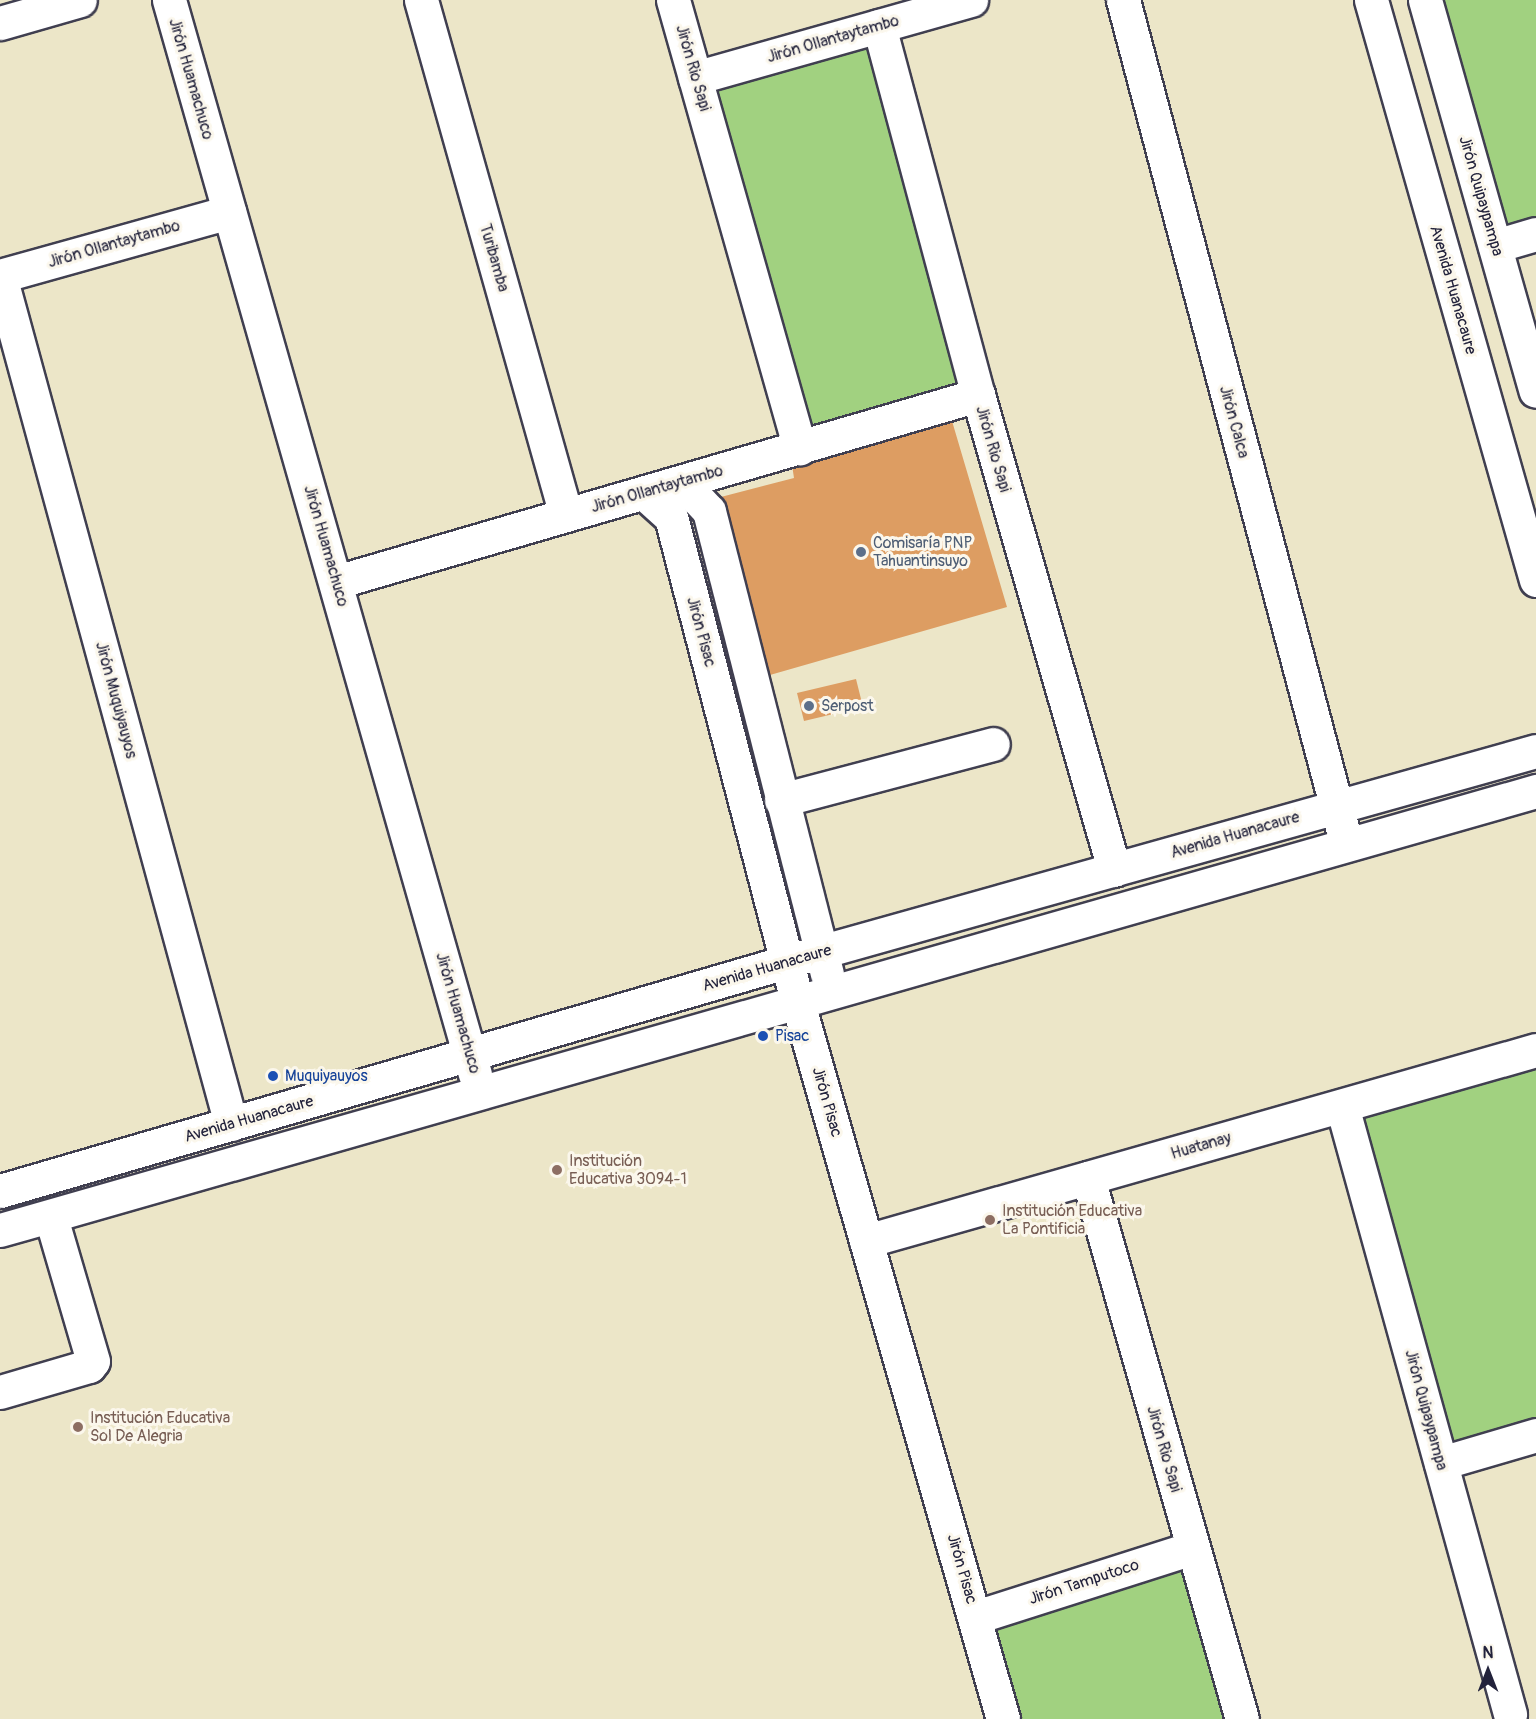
<!DOCTYPE html>
<meta charset="utf-8">
<style>
body{margin:0}
#map{position:relative;width:1536px;height:1719px;overflow:hidden;background:#ece6c8;font-family:Pangolin,sans-serif}
div>[style]{position:absolute}
.green>*{inset:0;background:#a1d180}
.building>*{inset:0;background:#dd9d62}
.roads{filter:drop-shadow(2px 0 #403f50) drop-shadow(-2px 0 #403f50) drop-shadow(0 2px #403f50) drop-shadow(0 -2px #403f50)}
.minor>*{height:33px;margin:-16.5px;padding:0 16.5px;transform-origin:16.5px;border-radius:16.5px;background:#fff}
.dots>*{width:16px;height:16px;translate:-50% -50%;box-sizing:border-box;border:3px solid #fbf7ec;border-radius:50%}
span{translate:-50% -50%;white-space:nowrap;text-align:center;line-height:1.15;-webkit-text-stroke:6px #fbf7ec;paint-order:stroke}
.street-label{font-size:16px;color:#22223b}
.service-label{font-size:16px;color:#4e5e75}
.left{translate:0 -50%;text-align:left}
.transit-label{font-size:16px;color:#164399}
.education-label{font-size:16px;color:#785e54}
.north{position:absolute;left:1458px;top:1641px;width:60px;height:60px;-webkit-text-stroke:4px #fbf7ec;paint-order:stroke;rotate:0deg;font-size:16px;font-weight:700;line-height:24px;text-align:center;color:#22223b}
.north::after{content:'';display:block;margin:auto;width:21px;height:27px;background:#22223b;clip-path:polygon(50% 0,100% 100%,50% 72%,0 100%)}
</style>
<div id="map">
<div class="green">
<div style="clip-path:polygon(1440px 0,1536px 0,1536px 220px,1504px 229px)"></div>
<div style="clip-path:polygon(874px 42px,967px 387px,808px 432px,708px 87px)"></div>
<div style="clip-path:polygon(1536px 1065px,1536px 1419px,1454px 1442px,1361px 1114px)"></div>
<div style="clip-path:polygon(1185px 1568px,1229px 1719px,1019px 1719px,990px 1624px)"></div>
</div>
<div class="building">
<div style="clip-path:polygon(952px 421px,1007px 607px,763px 677px,717px 498px,794px 478px,792px 465px)"></div>
<div style="clip-path:polygon(856px 679px,863px 707px,804px 721px,797px 693px)"></div>
</div>
<div class="roads">
<div class="minor">
<div style="left:169px;top:0;width:1117px;rotate:74.1deg"></div>
<div style="left:421px;top:0;width:535px;rotate:74.28deg"></div>
<div style="left:673px;top:0;width:466px;rotate:74.2deg"></div>
<div style="left:1123px;top:0;width:856px;rotate:75.18deg"></div>
<div style="left:1371px;top:0;width:603px;rotate:74.12deg"></div>
<div style="left:1425px;top:0;width:406px;rotate:74.2deg"></div>
<div style="left:0;top:23px;width:83px;rotate:-16deg"></div>
<div style="left:879px;top:26px;width:382px;rotate:75deg"></div>
<div style="left:978px;top:395px;width:494px;rotate:74deg"></div>
<div style="left:695px;top:78px;width:287px;rotate:-15.8deg"></div>
<div style="left:1495px;top:246px;width:43px;rotate:-16.3deg"></div>
<div style="left:0;top:276px;width:879px;rotate:74.76deg"></div>
<div style="left:0;top:276px;width:238px;rotate:-15.6deg"></div>
<div style="left:676px;top:484px;width:20px;rotate:30deg"></div>
<div style="left:693px;top:494px;width:23px;rotate:47deg"></div>
<div style="left:709px;top:511px;width:477px;rotate:75.7deg"></div>
<div style="left:644px;top:493px;width:36px;rotate:42deg"></div>
<div style="left:671px;top:517px;width:499px;rotate:75.4deg"></div>
<div style="left:797px;top:1000px;width:748px;rotate:74.01deg"></div>
<div style="left:336px;top:582px;width:669px;rotate:-16.24deg"></div>
<div style="left:781px;top:800px;width:219px;rotate:-14.8deg"></div>
<div style="left:1342px;top:1106px;width:631px;rotate:74.55deg"></div>
<div style="left:1088px;top:1178px;width:562px;rotate:74.11deg"></div>
<div style="left:0;top:1191px;width:854px;rotate:-16.25deg"></div>
<div style="left:820px;top:952px;width:744px;rotate:-15.68deg"></div>
<div style="left:0;top:1230px;width:1598px;rotate:-15.95deg"></div>
<div style="left:866px;top:1241px;width:697px;rotate:-15.91deg"></div>
<div style="left:0;top:1392px;width:93px;rotate:-16.3deg"></div>
<div style="left:89px;top:1366px;width:6px;rotate:-51deg"></div>
<div style="left:93px;top:1361px;width:150px;rotate:-106.3deg"></div>
<div style="left:1441px;top:1463px;width:99px;rotate:-16.4deg"></div>
<div style="left:976px;top:1617px;width:227px;rotate:-17.7deg"></div>
</div>
</div>
<div class="dots">
<div style="left:861px;top:552px;background:#5c6f8a"></div>
<div style="left:809px;top:706px;background:#5c6f8a"></div>
<div style="left:763px;top:1036px;background:#1a4fb4"></div>
<div style="left:273px;top:1076px;background:#1a4fb4"></div>
<div style="left:557px;top:1170px;background:#8d6e63"></div>
<div style="left:990px;top:1220px;background:#8d6e63"></div>
<div style="left:78px;top:1427px;background:#8d6e63"></div>
</div>
<div class="street-label">
<span style="left:833px;top:39px;rotate:-16deg">Jirón Ollantaytambo</span>
<span style="left:693px;top:68px;rotate:74deg">Jirón Rio Sapi</span>
<span style="left:191px;top:79px;rotate:74deg">Jirón Huamachuco</span>
<span style="left:1481px;top:196px;rotate:74deg">Jirón Quipaypampa</span>
<span style="left:114px;top:244px;rotate:-16deg">Jirón Ollantaytambo</span>
<span style="left:494px;top:258px;rotate:74deg">Turibamba</span>
<span style="left:1453px;top:290px;rotate:74deg">Avenida Huanacaure</span>
<span style="left:1234px;top:422px;rotate:75deg">Jirón Calca</span>
<span style="left:993px;top:449px;rotate:74deg">Jirón Rio Sapi</span>
<span style="left:657px;top:489px;rotate:-16deg">Jirón Ollantaytambo</span>
<span style="left:326px;top:546px;rotate:74deg">Jirón Huamachuco</span>
<span style="left:701px;top:632px;rotate:75deg">Jirón Pisac</span>
<span style="left:116px;top:700px;rotate:75deg">Jirón Muquiyauyos</span>
<span style="left:1235px;top:835px;rotate:-16deg">Avenida Huanacaure</span>
<span style="left:767px;top:968px;rotate:-16deg">Avenida Huanacaure</span>
<span style="left:458px;top:1013px;rotate:74deg">Jirón Huamachuco</span>
<span style="left:827px;top:1102px;rotate:74deg">Jirón Pisac</span>
<span style="left:249px;top:1119px;rotate:-16deg">Avenida Huanacaure</span>
<span style="left:1201px;top:1146px;rotate:-16deg">Huatanay</span>
<span style="left:1426px;top:1410px;rotate:75deg">Jirón Quipaypampa</span>
<span style="left:1164px;top:1449px;rotate:74deg">Jirón Rio Sapi</span>
<span style="left:962px;top:1569px;rotate:74deg">Jirón Pisac</span>
<span style="left:1084px;top:1582px;rotate:-18deg">Jirón Tamputoco</span>
</div>
<div class="service-label">
<span class="left" style="left:873px;top:552px">Comisaría PNP<br>Tahuantinsuyo</span>
<span class="left" style="left:821px;top:706px">Serpost</span>
</div>
<div class="transit-label">
<span class="left" style="left:775px;top:1036px">Pisac</span>
<span class="left" style="left:285px;top:1076px">Muquiyauyos</span>
</div>
<div class="education-label">
<span class="left" style="left:569px;top:1170px">Institución<br>Educativa 3094-1</span>
<span class="left" style="left:1002px;top:1220px">Institución Educativa<br>La Pontificia</span>
<span class="left" style="left:90px;top:1427px">Institución Educativa<br>Sol De Alegria</span>
</div>
<div class="north">N</div>
</div>
